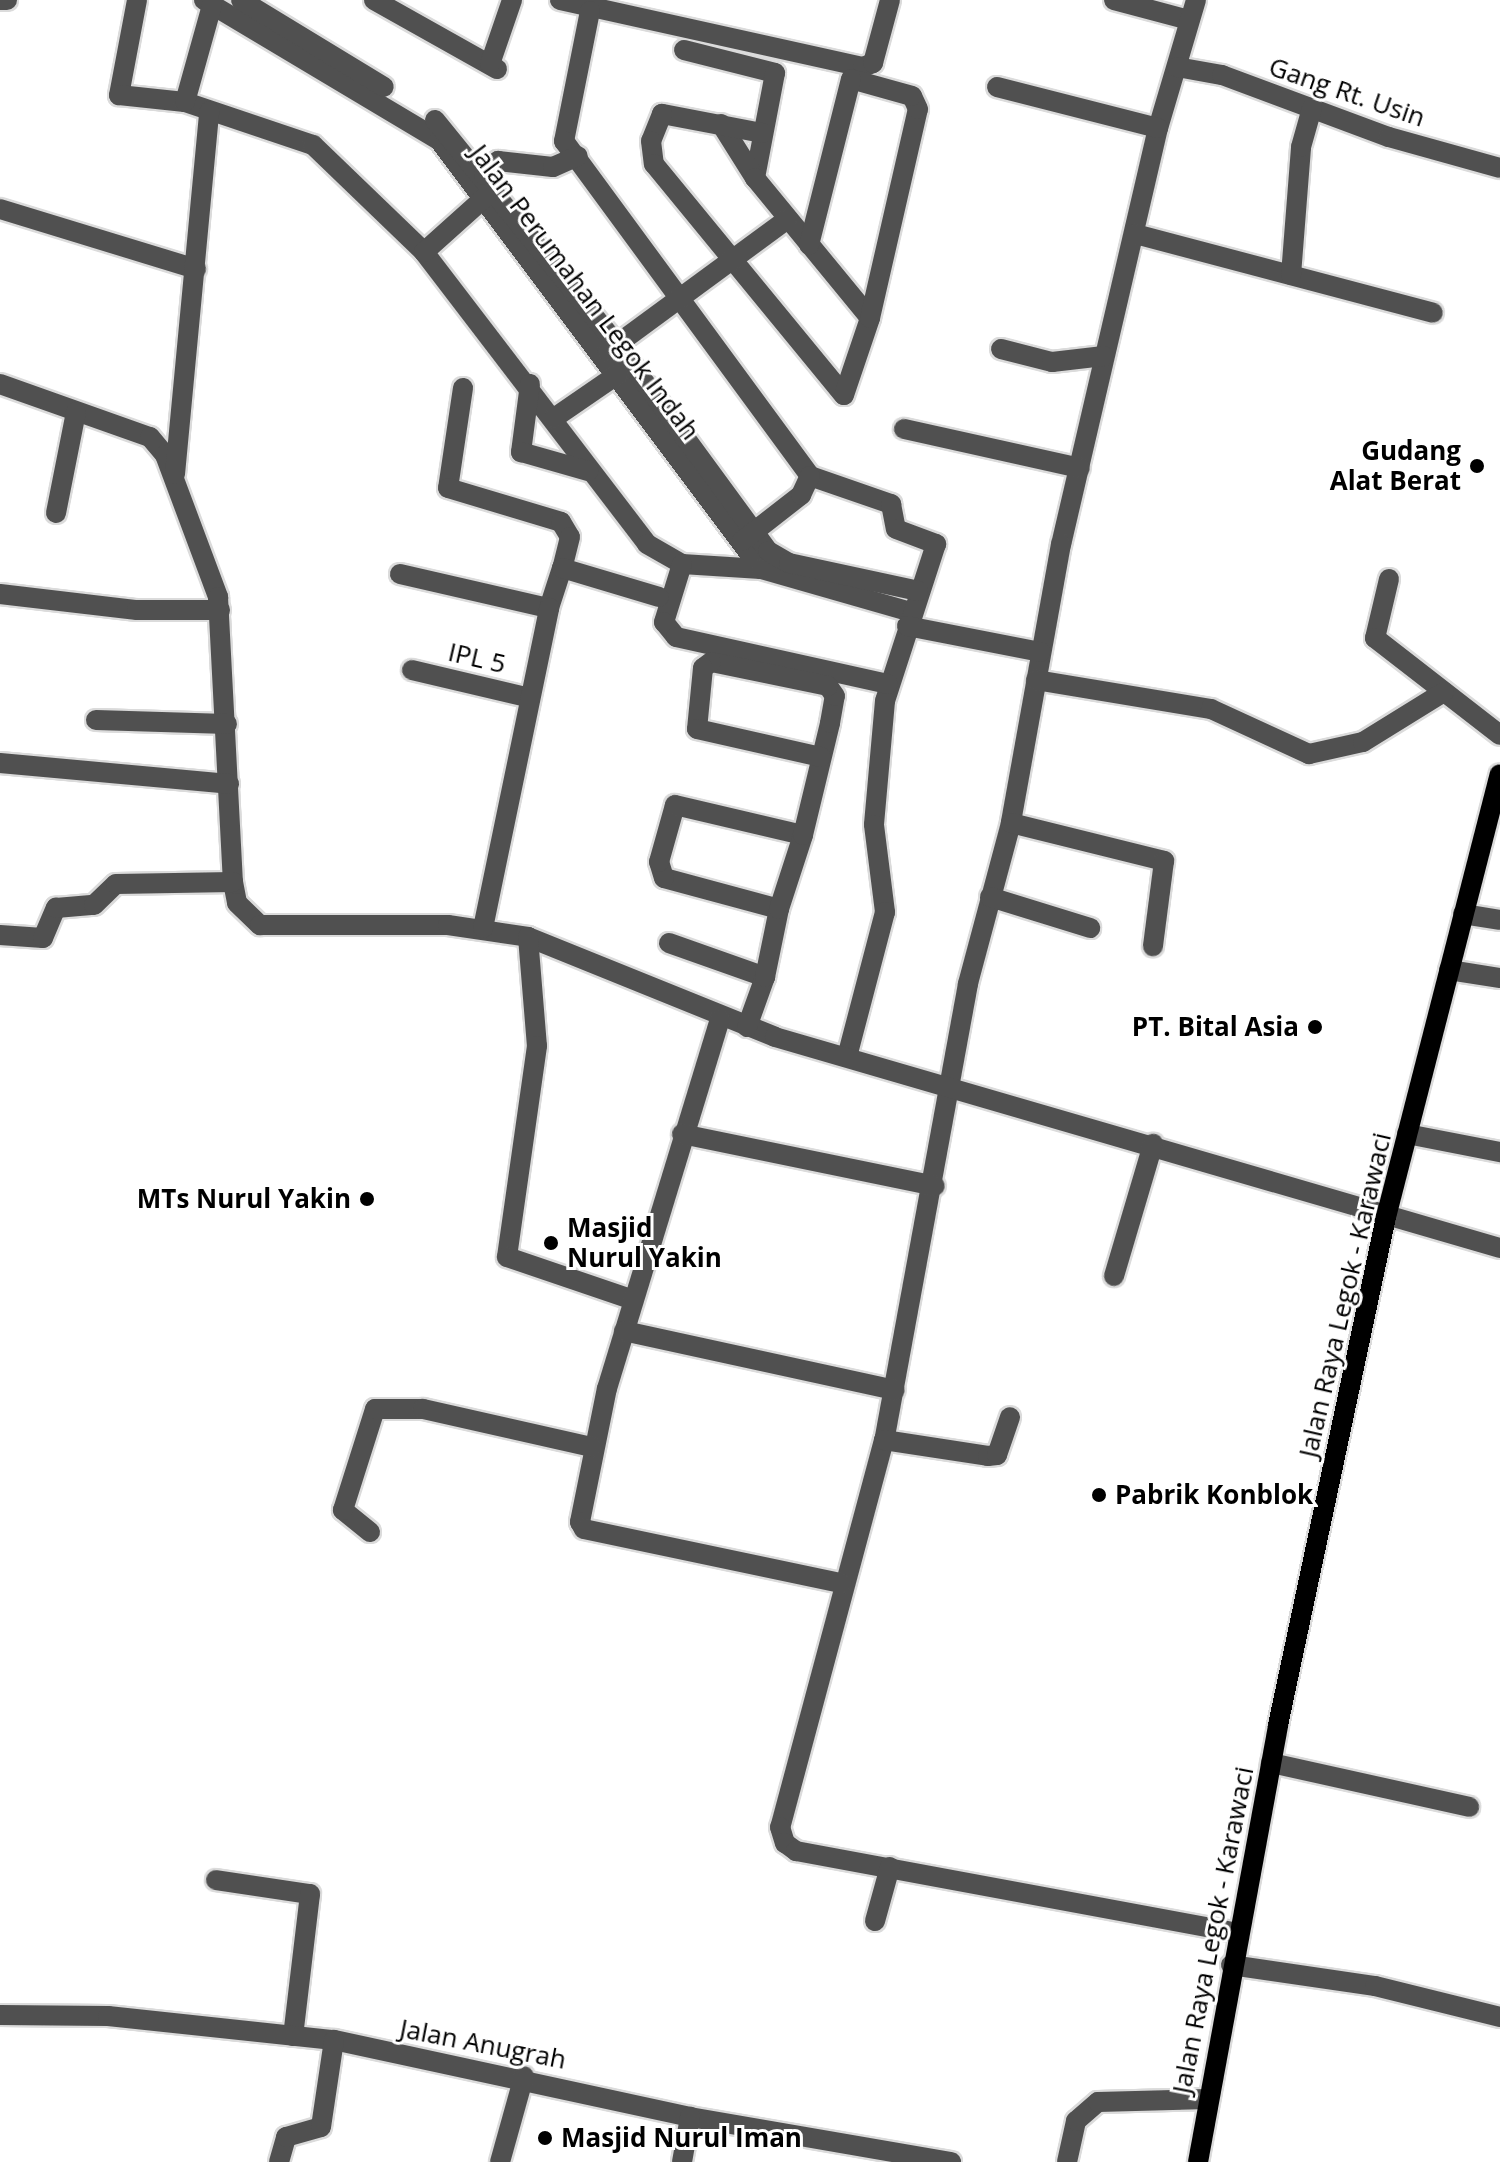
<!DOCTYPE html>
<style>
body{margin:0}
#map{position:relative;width:1500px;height:2162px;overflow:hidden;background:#fff;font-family:"Open Sans",sans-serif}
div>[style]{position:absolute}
.roads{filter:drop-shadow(2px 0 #dbdbdb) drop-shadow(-2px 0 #dbdbdb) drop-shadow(0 2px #dbdbdb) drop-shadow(0 -2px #dbdbdb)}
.minor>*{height:20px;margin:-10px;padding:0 10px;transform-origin:10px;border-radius:10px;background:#505050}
.major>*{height:20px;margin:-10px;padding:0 10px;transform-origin:10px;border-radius:10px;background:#000}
.dots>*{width:22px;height:22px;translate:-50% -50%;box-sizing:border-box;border:4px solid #fff;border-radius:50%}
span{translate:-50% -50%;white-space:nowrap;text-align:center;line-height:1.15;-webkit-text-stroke:6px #fff;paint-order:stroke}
.street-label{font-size:26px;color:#000}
.poi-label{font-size:26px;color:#000;font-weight:700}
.right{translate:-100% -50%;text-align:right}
.left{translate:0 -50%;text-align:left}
</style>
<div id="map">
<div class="roads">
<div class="minor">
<div style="left:0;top:0;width:7px"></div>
<div style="left:137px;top:0;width:97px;rotate:100.7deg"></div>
<div style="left:119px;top:95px;width:66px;rotate:6.1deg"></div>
<div style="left:185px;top:102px;width:135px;rotate:18.6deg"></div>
<div style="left:313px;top:145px;width:154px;rotate:43.9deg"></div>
<div style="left:424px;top:252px;width:367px;rotate:52.6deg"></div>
<div style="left:647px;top:544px;width:40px;rotate:29.7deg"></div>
<div style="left:682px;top:564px;width:79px;rotate:3.6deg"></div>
<div style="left:761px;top:569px;width:19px;rotate:-36deg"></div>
<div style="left:204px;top:0;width:274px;rotate:30.8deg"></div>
<div style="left:439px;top:140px;width:536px;rotate:53.11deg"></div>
<div style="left:761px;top:569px;width:156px;rotate:16deg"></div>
<div style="left:241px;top:0;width:167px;rotate:31.3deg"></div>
<div style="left:374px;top:0;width:141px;rotate:29.3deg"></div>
<div style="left:560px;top:0;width:310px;rotate:12.5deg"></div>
<div style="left:863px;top:67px;width:11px;rotate:-22deg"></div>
<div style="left:873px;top:63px;width:65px;rotate:-74.9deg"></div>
<div style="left:1114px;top:0;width:78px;rotate:14.9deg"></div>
<div style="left:1196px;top:0;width:134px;rotate:106.5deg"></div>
<div style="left:1158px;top:128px;width:427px;rotate:103.1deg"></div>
<div style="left:1061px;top:544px;width:283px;rotate:100.2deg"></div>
<div style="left:1011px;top:823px;width:167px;rotate:105deg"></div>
<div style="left:968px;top:984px;width:464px;rotate:100.4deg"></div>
<div style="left:884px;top:1440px;width:401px;rotate:105deg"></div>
<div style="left:780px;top:1827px;width:17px;rotate:73deg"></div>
<div style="left:785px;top:1843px;width:14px;rotate:36deg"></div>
<div style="left:796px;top:1851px;width:450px;rotate:10.5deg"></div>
<div style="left:590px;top:11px;width:133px;rotate:101.3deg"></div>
<div style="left:564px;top:141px;width:416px;rotate:53.7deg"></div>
<div style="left:810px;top:476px;width:86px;rotate:19.1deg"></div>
<div style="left:891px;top:504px;width:25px;rotate:79deg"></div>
<div style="left:896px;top:529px;width:43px;rotate:20.6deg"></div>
<div style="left:936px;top:544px;width:165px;rotate:108deg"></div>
<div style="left:885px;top:701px;width:124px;rotate:95.1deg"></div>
<div style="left:874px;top:825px;width:88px;rotate:82.8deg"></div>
<div style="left:885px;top:912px;width:146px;rotate:104.7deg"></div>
<div style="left:684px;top:50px;width:94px;rotate:14.2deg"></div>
<div style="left:775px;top:73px;width:107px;rotate:100.8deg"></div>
<div style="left:490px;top:64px;width:68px;rotate:-71deg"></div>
<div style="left:1177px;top:67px;width:46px;rotate:10.1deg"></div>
<div style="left:1222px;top:75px;width:178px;rotate:20.4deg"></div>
<div style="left:1389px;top:137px;width:115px;rotate:15.6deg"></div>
<div style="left:997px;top:87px;width:166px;rotate:14.3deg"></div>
<div style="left:185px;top:102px;width:101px;rotate:-74.4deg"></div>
<div style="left:435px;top:120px;width:291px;rotate:51deg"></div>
<div style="left:618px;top:346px;width:254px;rotate:53.8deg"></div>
<div style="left:768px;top:551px;width:24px;rotate:30deg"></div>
<div style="left:789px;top:563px;width:132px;rotate:12.2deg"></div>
<div style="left:721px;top:124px;width:64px;rotate:57.8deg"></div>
<div style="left:755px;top:178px;width:181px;rotate:50.6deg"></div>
<div style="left:762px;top:133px;width:102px;rotate:-169.2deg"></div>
<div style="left:662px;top:114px;width:29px;rotate:112deg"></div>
<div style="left:651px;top:141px;width:23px;rotate:83deg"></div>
<div style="left:654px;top:164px;width:299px;rotate:50.6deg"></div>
<div style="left:844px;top:395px;width:81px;rotate:-71.3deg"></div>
<div style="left:870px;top:318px;width:214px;rotate:-77.1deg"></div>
<div style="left:918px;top:109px;width:14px;rotate:-115deg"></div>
<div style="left:912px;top:96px;width:63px;rotate:-164.4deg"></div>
<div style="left:851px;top:79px;width:171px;rotate:104.2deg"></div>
<div style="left:484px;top:175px;width:20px;rotate:-45deg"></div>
<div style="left:498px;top:161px;width:55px;rotate:6.2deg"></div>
<div style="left:553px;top:167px;width:27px;rotate:-24deg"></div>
<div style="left:0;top:209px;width:205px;rotate:17deg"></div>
<div style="left:1135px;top:234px;width:308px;rotate:14.8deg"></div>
<div style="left:424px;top:252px;width:91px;rotate:-41.9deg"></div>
<div style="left:1291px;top:275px;width:128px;rotate:-85.5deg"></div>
<div style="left:1301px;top:147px;width:41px;rotate:-74.2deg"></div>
<div style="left:1001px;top:349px;width:53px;rotate:14.3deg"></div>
<div style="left:1052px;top:362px;width:52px;rotate:-6.6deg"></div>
<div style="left:608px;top:351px;width:223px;rotate:-36.3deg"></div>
<div style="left:0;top:384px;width:159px;rotate:19.5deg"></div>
<div style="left:150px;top:437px;width:23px;rotate:50deg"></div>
<div style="left:165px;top:455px;width:152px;rotate:69.5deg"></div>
<div style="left:218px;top:597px;width:285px;rotate:87deg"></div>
<div style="left:233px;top:882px;width:21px;rotate:79deg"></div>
<div style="left:237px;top:903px;width:32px;rotate:44deg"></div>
<div style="left:260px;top:925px;width:188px"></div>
<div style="left:448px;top:925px;width:81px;rotate:8.5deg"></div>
<div style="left:528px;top:937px;width:266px;rotate:22deg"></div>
<div style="left:775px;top:1037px;width:755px;rotate:16.23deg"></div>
<div style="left:530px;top:384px;width:69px;rotate:97.5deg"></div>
<div style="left:521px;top:452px;width:70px;rotate:15.8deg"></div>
<div style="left:463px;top:388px;width:101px;rotate:98.5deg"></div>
<div style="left:448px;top:488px;width:118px;rotate:16.7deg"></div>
<div style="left:561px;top:522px;width:17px;rotate:59deg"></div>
<div style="left:570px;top:537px;width:32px;rotate:104deg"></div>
<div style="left:554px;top:418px;width:78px;rotate:-34.5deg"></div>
<div style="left:904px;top:429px;width:180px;rotate:12.5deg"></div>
<div style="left:175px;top:474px;width:364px;rotate:-84.6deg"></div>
<div style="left:56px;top:513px;width:103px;rotate:-78.8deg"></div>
<div style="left:742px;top:541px;width:75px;rotate:-37.9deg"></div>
<div style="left:801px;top:495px;width:21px;rotate:-65deg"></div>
<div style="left:682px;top:564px;width:61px;rotate:107.2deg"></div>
<div style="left:664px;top:622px;width:19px;rotate:51deg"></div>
<div style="left:676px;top:637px;width:217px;rotate:12.5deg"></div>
<div style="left:400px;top:574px;width:153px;rotate:12.9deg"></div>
<div style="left:549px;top:608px;width:42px;rotate:-72deg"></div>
<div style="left:562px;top:568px;width:101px;rotate:16.6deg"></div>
<div style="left:1389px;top:579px;width:61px;rotate:103.3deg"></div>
<div style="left:1375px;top:638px;width:158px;rotate:37.8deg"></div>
<div style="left:0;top:594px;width:138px;rotate:6.7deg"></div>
<div style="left:137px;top:610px;width:83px"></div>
<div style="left:907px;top:626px;width:136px;rotate:11deg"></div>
<div style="left:412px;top:670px;width:121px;rotate:13.3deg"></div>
<div style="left:1036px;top:680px;width:177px;rotate:9.4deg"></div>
<div style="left:1211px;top:709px;width:108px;rotate:24.7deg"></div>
<div style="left:1309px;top:754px;width:55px;rotate:-12.5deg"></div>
<div style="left:1363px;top:742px;width:95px;rotate:-31.7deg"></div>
<div style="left:96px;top:720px;width:131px;rotate:1.7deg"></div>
<div style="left:0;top:763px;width:230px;rotate:5.2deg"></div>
<div style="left:1011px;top:823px;width:158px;rotate:13.9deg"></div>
<div style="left:1164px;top:861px;width:86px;rotate:97.4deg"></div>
<div style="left:990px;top:897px;width:105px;rotate:17.2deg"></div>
<div style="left:779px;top:909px;width:119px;rotate:-164.9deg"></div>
<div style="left:664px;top:878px;width:17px;rotate:-107deg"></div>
<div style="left:659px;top:862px;width:59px;rotate:-74.3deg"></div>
<div style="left:675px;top:805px;width:131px;rotate:13.2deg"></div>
<div style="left:1463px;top:914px;width:37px;rotate:9deg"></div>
<div style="left:483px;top:928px;width:327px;rotate:-78.3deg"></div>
<div style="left:0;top:935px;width:43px;rotate:4deg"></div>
<div style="left:43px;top:938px;width:33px;rotate:-67deg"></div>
<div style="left:56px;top:908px;width:38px;rotate:-5deg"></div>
<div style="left:94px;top:905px;width:30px;rotate:-44deg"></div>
<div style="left:116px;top:884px;width:117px;rotate:-1deg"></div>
<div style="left:528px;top:937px;width:109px;rotate:85.3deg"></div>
<div style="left:537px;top:1046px;width:213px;rotate:98.1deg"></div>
<div style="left:507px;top:1257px;width:133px;rotate:18.8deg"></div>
<div style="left:669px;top:943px;width:102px;rotate:19.5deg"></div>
<div style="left:1449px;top:970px;width:52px;rotate:8.9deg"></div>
<div style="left:720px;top:1019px;width:386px;rotate:107deg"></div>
<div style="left:607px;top:1388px;width:137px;rotate:101.4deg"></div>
<div style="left:580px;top:1522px;width:8px;rotate:60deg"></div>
<div style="left:584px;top:1529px;width:263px;rotate:11.9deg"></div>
<div style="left:747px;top:1027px;width:53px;rotate:-70.2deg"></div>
<div style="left:765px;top:977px;width:69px;rotate:-78.4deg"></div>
<div style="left:779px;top:909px;width:78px;rotate:-72deg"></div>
<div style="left:803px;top:835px;width:115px;rotate:-76.4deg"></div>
<div style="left:830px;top:723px;width:27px;rotate:-80deg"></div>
<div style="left:835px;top:696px;width:12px;rotate:-125deg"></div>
<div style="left:828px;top:686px;width:119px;rotate:-168.4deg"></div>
<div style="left:711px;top:662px;width:10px;rotate:143deg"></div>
<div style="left:703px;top:668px;width:61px;rotate:95.6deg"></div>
<div style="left:697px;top:729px;width:127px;rotate:12.7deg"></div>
<div style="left:682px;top:1134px;width:258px;rotate:11.6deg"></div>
<div style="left:1407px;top:1134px;width:95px;rotate:11deg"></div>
<div style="left:1114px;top:1276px;width:138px;rotate:-73.5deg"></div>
<div style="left:624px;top:1331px;width:277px;rotate:12.3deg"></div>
<div style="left:884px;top:1440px;width:105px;rotate:8.7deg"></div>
<div style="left:988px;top:1456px;width:9px;rotate:-6deg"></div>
<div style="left:997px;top:1455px;width:40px;rotate:-71.1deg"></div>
<div style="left:370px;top:1532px;width:35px;rotate:-141deg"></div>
<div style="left:343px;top:1510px;width:106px;rotate:-72.4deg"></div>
<div style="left:375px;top:1409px;width:48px"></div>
<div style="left:423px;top:1409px;width:173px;rotate:12.7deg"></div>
<div style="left:1271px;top:1763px;width:203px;rotate:12.5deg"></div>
<div style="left:216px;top:1880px;width:95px;rotate:8.5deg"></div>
<div style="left:310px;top:1894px;width:143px;rotate:96.8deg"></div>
<div style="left:875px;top:1921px;width:56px;rotate:-74.5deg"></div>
<div style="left:1231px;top:1965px;width:146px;rotate:8.3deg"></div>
<div style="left:1375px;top:1986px;width:129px;rotate:13.9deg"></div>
<div style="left:0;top:2015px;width:108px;rotate:0.5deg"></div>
<div style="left:108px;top:2016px;width:227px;rotate:6.1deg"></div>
<div style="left:334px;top:2040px;width:364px;rotate:12.2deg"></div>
<div style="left:690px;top:2117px;width:265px;rotate:9.8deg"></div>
<div style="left:279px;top:2162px;width:26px;rotate:-74deg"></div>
<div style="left:286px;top:2137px;width:36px;rotate:-16deg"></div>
<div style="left:321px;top:2127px;width:88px;rotate:-81.5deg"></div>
<div style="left:500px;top:2162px;width:89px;rotate:-74.4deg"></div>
<div style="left:682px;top:2162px;width:46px;rotate:-79.9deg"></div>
<div style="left:1067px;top:2162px;width:42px;rotate:-77.6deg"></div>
<div style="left:1076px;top:2121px;width:29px;rotate:-41deg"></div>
<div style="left:1098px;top:2102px;width:109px;rotate:-1.6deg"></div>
</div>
<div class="major">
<div style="left:1198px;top:2162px;width:444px;rotate:-79.6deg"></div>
<div style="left:1278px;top:1725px;width:519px;rotate:-78deg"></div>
<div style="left:1386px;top:1217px;width:457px;rotate:-75.6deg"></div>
</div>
</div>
<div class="dots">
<div style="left:1477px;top:466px;background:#000"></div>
<div style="left:1315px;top:1027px;background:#000"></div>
<div style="left:367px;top:1199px;background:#000"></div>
<div style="left:551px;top:1243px;background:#000"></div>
<div style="left:1099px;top:1495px;background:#000"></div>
<div style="left:545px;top:2138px;background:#000"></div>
</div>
<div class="street-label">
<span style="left:1347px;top:92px;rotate:19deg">Gang Rt. Usin</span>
<span style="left:585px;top:292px;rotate:53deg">Jalan Perumahan Legok Indah</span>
<span style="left:477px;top:658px;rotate:13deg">IPL 5</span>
<span style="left:1345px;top:1295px;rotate:-77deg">Jalan Raya Legok - Karawaci</span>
<span style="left:1213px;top:1930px;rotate:-79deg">Jalan Raya Legok - Karawaci</span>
<span style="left:483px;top:2044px;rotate:11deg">Jalan Anugrah</span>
</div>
<div class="poi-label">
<span class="right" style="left:1461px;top:466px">Gudang<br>Alat Berat</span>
<span class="right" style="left:1299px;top:1027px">PT. Bital Asia</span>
<span class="right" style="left:351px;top:1199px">MTs Nurul Yakin</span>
<span class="left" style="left:567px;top:1243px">Masjid<br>Nurul Yakin</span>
<span class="left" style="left:1115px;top:1495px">Pabrik Konblok</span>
<span class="left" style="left:561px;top:2138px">Masjid Nurul Iman</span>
</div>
</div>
